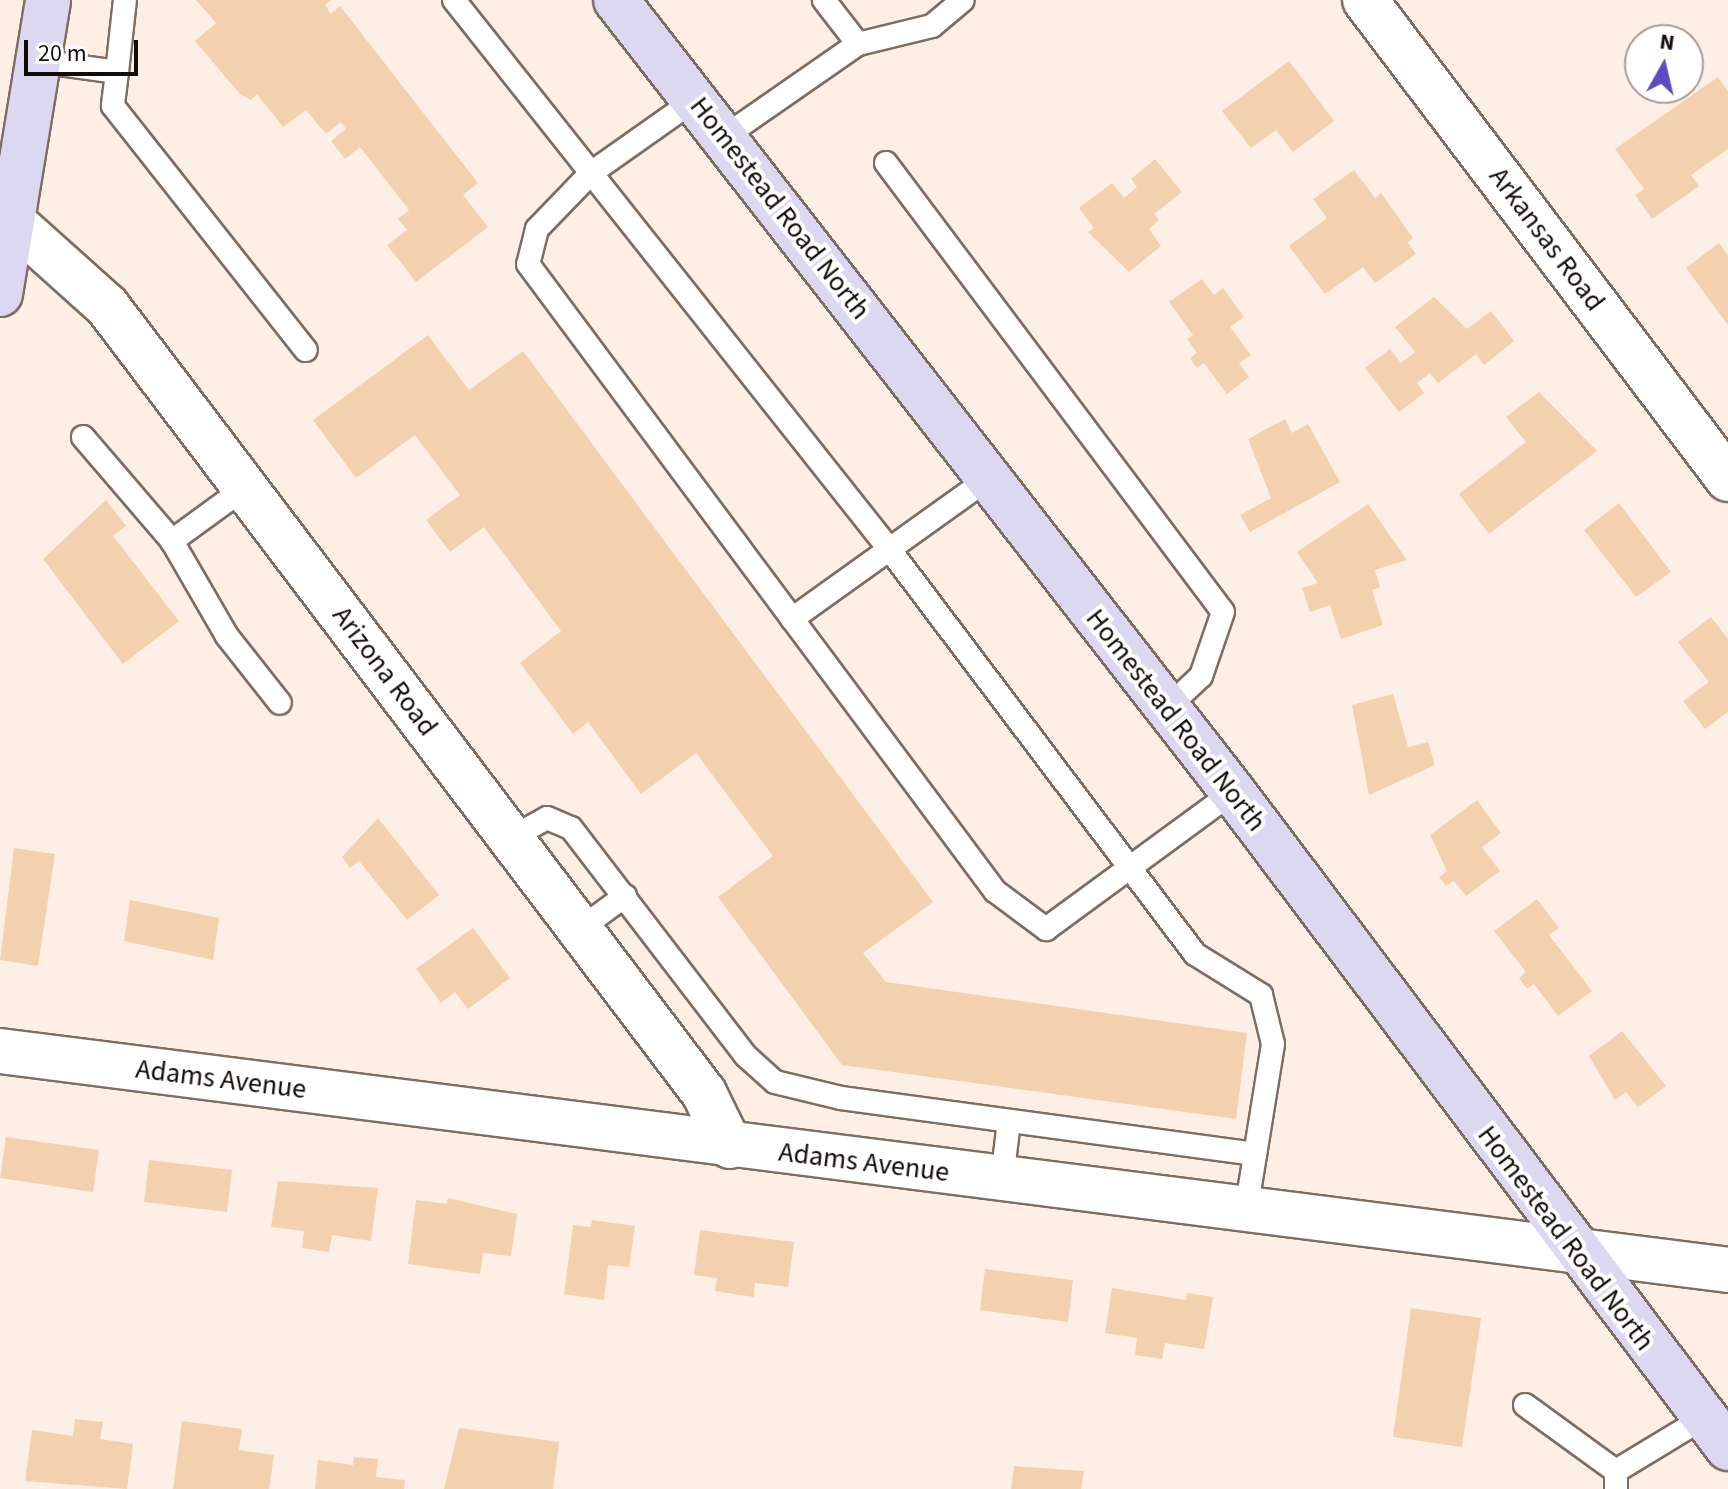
<!DOCTYPE html>
<style>
body{margin:0}
#map{position:relative;width:1728px;height:1489px;overflow:hidden;background:#feefe6;font-family:"Source Sans 3",sans-serif}
div>[style]{position:absolute}
.building>*{inset:0;background:#f3d0ae}
.roads{filter:drop-shadow(2px 0 #7d6d63) drop-shadow(-2px 0 #7d6d63) drop-shadow(0 2px #7d6d63) drop-shadow(0 -2px #7d6d63)}
.lane>*{height:22px;margin:-11px;padding:0 11px;transform-origin:11px;border-radius:11px;background:#fff}
.street>*{height:44px;margin:-22px;padding:0 22px;transform-origin:22px;border-radius:22px;background:#fff}
.secondary>*{height:44px;margin:-22px;padding:0 22px;transform-origin:22px;border-radius:22px;background:#dcd8f1}
span{translate:-50% -50%;white-space:nowrap;text-align:center;line-height:1.15;-webkit-text-stroke:8px #fff;paint-order:stroke}
.street-label{font-size:28px;color:#130d0a}
.north{position:absolute;left:1624px;top:24px;width:80px;height:80px;box-sizing:border-box;background:#fff;border:2px solid #a19e9d;border-radius:50%;rotate:8deg;font-size:22px;font-weight:700;line-height:32px;text-align:center;color:#130d0a}
.north::after{content:'';display:block;margin:auto;width:28px;height:36px;background:#5d4bc3;clip-path:polygon(50% 0,100% 100%,50% 72%,0 100%)}
.scale{position:absolute;left:24px;top:40px;width:114px;height:36px;box-sizing:border-box;border:4px solid #130d0a;border-top:0;padding-left:10px;font-size:24px;line-height:28px;white-space:nowrap;color:#130d0a;-webkit-text-stroke:6px #fff;paint-order:stroke}
</style>
<div id="map">
<div class="building">
<div style="clip-path:polygon(196px 0,331px 0,325px 5px,331px 14px,340px 6px,478px 183px,463px 195px,488px 227px,416px 282px,387px 245px,407px 230px,398px 219px,409px 210px,360px 147px,345px 159px,331px 141px,346px 129px,341px 122px,326px 134px,306px 110px,283px 127px,257px 94px,251px 100px,240px 94px,195px 41px,216px 23px)"></div>
<div style="clip-path:polygon(1289px 61px,1334px 121px,1293px 152px,1276px 130px,1251px 148px,1222px 111px)"></div>
<div style="clip-path:polygon(1718px 77px,1728px 91px,1728px 149px,1691px 175px,1699px 186px,1652px 219px,1635px 195px,1644px 189px,1615px 149px)"></div>
<div style="clip-path:polygon(1155px 159px,1182px 192px,1154px 214px,1159px 220px,1149px 229px,1161px 246px,1129px 272px,1088px 232px,1094px 228px,1079px 208px,1112px 183px,1124px 198px,1137px 187px,1131px 179px)"></div>
<div style="clip-path:polygon(1354px 170px,1375px 198px,1381px 193px,1413px 238px,1408px 243px,1416px 254px,1375px 283px,1363px 267px,1325px 294px,1289px 246px,1327px 218px,1313px 199px)"></div>
<div style="clip-path:polygon(1719px 243px,1728px 255px,1728px 325px,1686px 268px)"></div>
<div style="clip-path:polygon(1202px 279px,1214px 295px,1223px 288px,1244px 317px,1230px 327px,1251px 355px,1239px 363px,1249px 377px,1227px 394px,1204px 363px,1197px 368px,1190px 358px,1197px 353px,1187px 339px,1193px 335px,1169px 302px)"></div>
<div style="clip-path:polygon(1434px 297px,1467px 329px,1491px 311px,1514px 341px,1484px 365px,1476px 354px,1438px 383px,1430px 373px,1417px 383px,1424px 393px,1399px 412px,1365px 368px,1390px 349px,1401px 363px,1415px 352px,1395px 327px)"></div>
<div style="clip-path:polygon(428px 335px,469px 390px,523px 351px,933px 902px,863px 953px,886px 982px,1247px 1033px,1236px 1119px,842px 1065px,718px 897px,773px 856px,696px 753px,641px 794px,588px 722px,573px 734px,520px 663px,561px 631px,484px 527px,450px 552px,426px 520px,460px 495px,415px 435px,356px 478px,313px 420px)"></div>
<div style="clip-path:polygon(1539px 392px,1597px 451px,1489px 534px,1459px 494px,1526px 442px,1506px 417px)"></div>
<div style="clip-path:polygon(1285px 419px,1292px 433px,1308px 424px,1340px 482px,1250px 532px,1240px 515px,1271px 498px,1248px 439px)"></div>
<div style="clip-path:polygon(106px 500px,126px 526px,113px 536px,179px 621px,123px 664px,43px 559px)"></div>
<div style="clip-path:polygon(1619px 503px,1671px 572px,1636px 597px,1584px 530px)"></div>
<div style="clip-path:polygon(1368px 504px,1407px 560px,1375px 570px,1380px 587px,1372px 590px,1383px 625px,1341px 639px,1330px 605px,1310px 612px,1302px 588px,1318px 583px,1297px 552px)"></div>
<div style="clip-path:polygon(1711px 617px,1728px 639px,1728px 712px,1705px 729px,1683px 701px,1709px 682px,1678px 642px)"></div>
<div style="clip-path:polygon(1393px 694px,1408px 747px,1428px 742px,1435px 765px,1369px 795px,1352px 705px)"></div>
<div style="clip-path:polygon(1477px 800px,1501px 833px,1482px 847px,1500px 871px,1466px 896px,1454px 881px,1446px 886px,1439px 877px,1447px 871px,1430px 835px)"></div>
<div style="clip-path:polygon(378px 818px,439px 895px,407px 920px,359px 861px,350px 868px,342px 857px)"></div>
<div style="clip-path:polygon(14px 848px,55px 854px,38px 966px,0 960px)"></div>
<div style="clip-path:polygon(1537px 899px,1559px 928px,1549px 935px,1592px 991px,1558px 1016px,1534px 984px,1527px 989px,1519px 978px,1526px 972px,1494px 931px)"></div>
<div style="clip-path:polygon(130px 900px,219px 918px,213px 960px,124px 941px)"></div>
<div style="clip-path:polygon(473px 928px,510px 978px,468px 1009px,455px 992px,441px 1003px,416px 969px)"></div>
<div style="clip-path:polygon(1622px 1031px,1666px 1086px,1638px 1107px,1626px 1092px,1615px 1100px,1589px 1056px)"></div>
<div style="clip-path:polygon(6px 1137px,99px 1150px,93px 1192px,0 1178px)"></div>
<div style="clip-path:polygon(149px 1160px,232px 1170px,227px 1212px,144px 1202px)"></div>
<div style="clip-path:polygon(278px 1181px,378px 1188px,371px 1241px,332px 1235px,329px 1252px,302px 1248px,304px 1231px,271px 1227px)"></div>
<div style="clip-path:polygon(448px 1198px,517px 1214px,511px 1256px,483px 1253px,480px 1274px,408px 1264px,416px 1200px,447px 1204px)"></div>
<div style="clip-path:polygon(592px 1220px,635px 1226px,629px 1267px,608px 1265px,604px 1300px,564px 1294px,573px 1225px,591px 1227px)"></div>
<div style="clip-path:polygon(700px 1230px,794px 1242px,788px 1287px,755px 1283px,754px 1297px,715px 1291px,717px 1278px,694px 1275px)"></div>
<div style="clip-path:polygon(985px 1269px,1073px 1280px,1068px 1322px,980px 1310px)"></div>
<div style="clip-path:polygon(1112px 1288px,1186px 1300px,1187px 1293px,1213px 1297px,1204px 1349px,1165px 1343px,1162px 1359px,1135px 1355px,1137px 1338px,1105px 1333px)"></div>
<div style="clip-path:polygon(1411px 1308px,1481px 1318px,1462px 1447px,1393px 1437px)"></div>
<div style="clip-path:polygon(75px 1419px,103px 1422px,100px 1439px,133px 1444px,127px 1489px,25px 1481px,32px 1430px,73px 1436px)"></div>
<div style="clip-path:polygon(182px 1421px,242px 1429px,239px 1450px,274px 1455px,269px 1489px,173px 1489px)"></div>
<div style="clip-path:polygon(459px 1428px,559px 1442px,553px 1489px,444px 1489px)"></div>
<div style="clip-path:polygon(354px 1457px,378px 1459px,376px 1477px,405px 1480px,404px 1489px,315px 1489px,318px 1460px,353px 1465px)"></div>
<div style="clip-path:polygon(1014px 1466px,1084px 1471px,1081px 1489px,1011px 1489px)"></div>
</div>
<div class="roads">
<div class="lane">
<div style="left:454px;top:0;width:702px;rotate:51.6deg"></div>
<div style="left:890px;top:550px;width:506px;rotate:52.95deg"></div>
<div style="left:1195px;top:954px;width:78px;rotate:31.8deg"></div>
<div style="left:1261px;top:995px;width:50px;rotate:76.2deg"></div>
<div style="left:1273px;top:1044px;width:168px;rotate:99.2deg"></div>
<div style="left:858px;top:44px;width:76px;rotate:-13.7deg"></div>
<div style="left:932px;top:26px;width:40px;rotate:-40deg"></div>
<div style="left:38px;top:61px;width:80px;rotate:7.9deg"></div>
<div style="left:117px;top:72px;width:72px;rotate:-83.7deg"></div>
<div style="left:117px;top:72px;width:34px;rotate:97deg"></div>
<div style="left:113px;top:106px;width:311px;rotate:51.7deg"></div>
<div style="left:696px;top:99px;width:128px;rotate:144.8deg"></div>
<div style="left:591px;top:173px;width:78px;rotate:134deg"></div>
<div style="left:537px;top:229px;width:36px;rotate:104deg"></div>
<div style="left:528px;top:264px;width:782px;rotate:53.32deg"></div>
<div style="left:995px;top:891px;width:64px;rotate:36.7deg"></div>
<div style="left:1046px;top:929px;width:232px;rotate:-36.2deg"></div>
<div style="left:724px;top:137px;width:163px;rotate:-34.8deg"></div>
<div style="left:858px;top:44px;width:56px;rotate:-127.7deg"></div>
<div style="left:886px;top:163px;width:561px;rotate:53.11deg"></div>
<div style="left:1223px;top:612px;width:68px;rotate:109deg"></div>
<div style="left:1201px;top:676px;width:48px;rotate:136.7deg"></div>
<div style="left:83px;top:437px;width:137px;rotate:49.4deg"></div>
<div style="left:246px;top:487px;width:92px;rotate:143.9deg"></div>
<div style="left:172px;top:541px;width:110px;rotate:59.9deg"></div>
<div style="left:227px;top:636px;width:85px;rotate:51.7deg"></div>
<div style="left:792px;top:619px;width:244px;rotate:-35.6deg"></div>
<div style="left:511px;top:838px;width:41px;rotate:-29.1deg"></div>
<div style="left:547px;top:818px;width:26px;rotate:23deg"></div>
<div style="left:571px;top:828px;width:287px;rotate:52.5deg"></div>
<div style="left:746px;top:1056px;width:39px;rotate:42deg"></div>
<div style="left:775px;top:1082px;width:68px;rotate:13.6deg"></div>
<div style="left:841px;top:1098px;width:418px;rotate:7.7deg"></div>
<div style="left:580px;top:929px;width:56px;rotate:-36.3deg"></div>
<div style="left:1002px;top:1179px;width:58px;rotate:-83.1deg"></div>
<div style="left:1525px;top:1405px;width:112px;rotate:36deg"></div>
<div style="left:1616px;top:1471px;width:18px;rotate:90deg"></div>
<div style="left:1616px;top:1471px;width:104px;rotate:-31.2deg"></div>
</div>
<div class="street">
<div style="left:1365px;top:0;width:601px;rotate:52.84deg"></div>
<div style="left:11px;top:220px;width:129px;rotate:41.9deg"></div>
<div style="left:107px;top:306px;width:988px;rotate:52.82deg"></div>
<div style="left:704px;top:1093px;width:59px;rotate:63.9deg"></div>
<div style="left:0;top:1051px;width:1742px;rotate:7.22deg"></div>
</div>
<div class="secondary">
<div style="left:616px;top:0;width:1004px;rotate:52.08deg"></div>
<div style="left:1233px;top:792px;width:822px;rotate:52.96deg"></div>
<div style="left:0;top:294px;width:298px;rotate:-80.7deg"></div>
</div>
</div>
<div class="street-label">
<span style="left:780px;top:208px;rotate:52deg">Homestead Road North</span>
<span style="left:1547px;top:239px;rotate:53deg">Arkansas Road</span>
<span style="left:385px;top:671px;rotate:53deg">Arizona Road</span>
<span style="left:1176px;top:720px;rotate:52deg">Homestead Road North</span>
<span style="left:221px;top:1079px;rotate:7deg">Adams Avenue</span>
<span style="left:864px;top:1162px;rotate:7deg">Adams Avenue</span>
<span style="left:1566px;top:1238px;rotate:53deg">Homestead Road North</span>
</div>
<div class="north">N</div>
<div class="scale">20 m</div>
</div>
